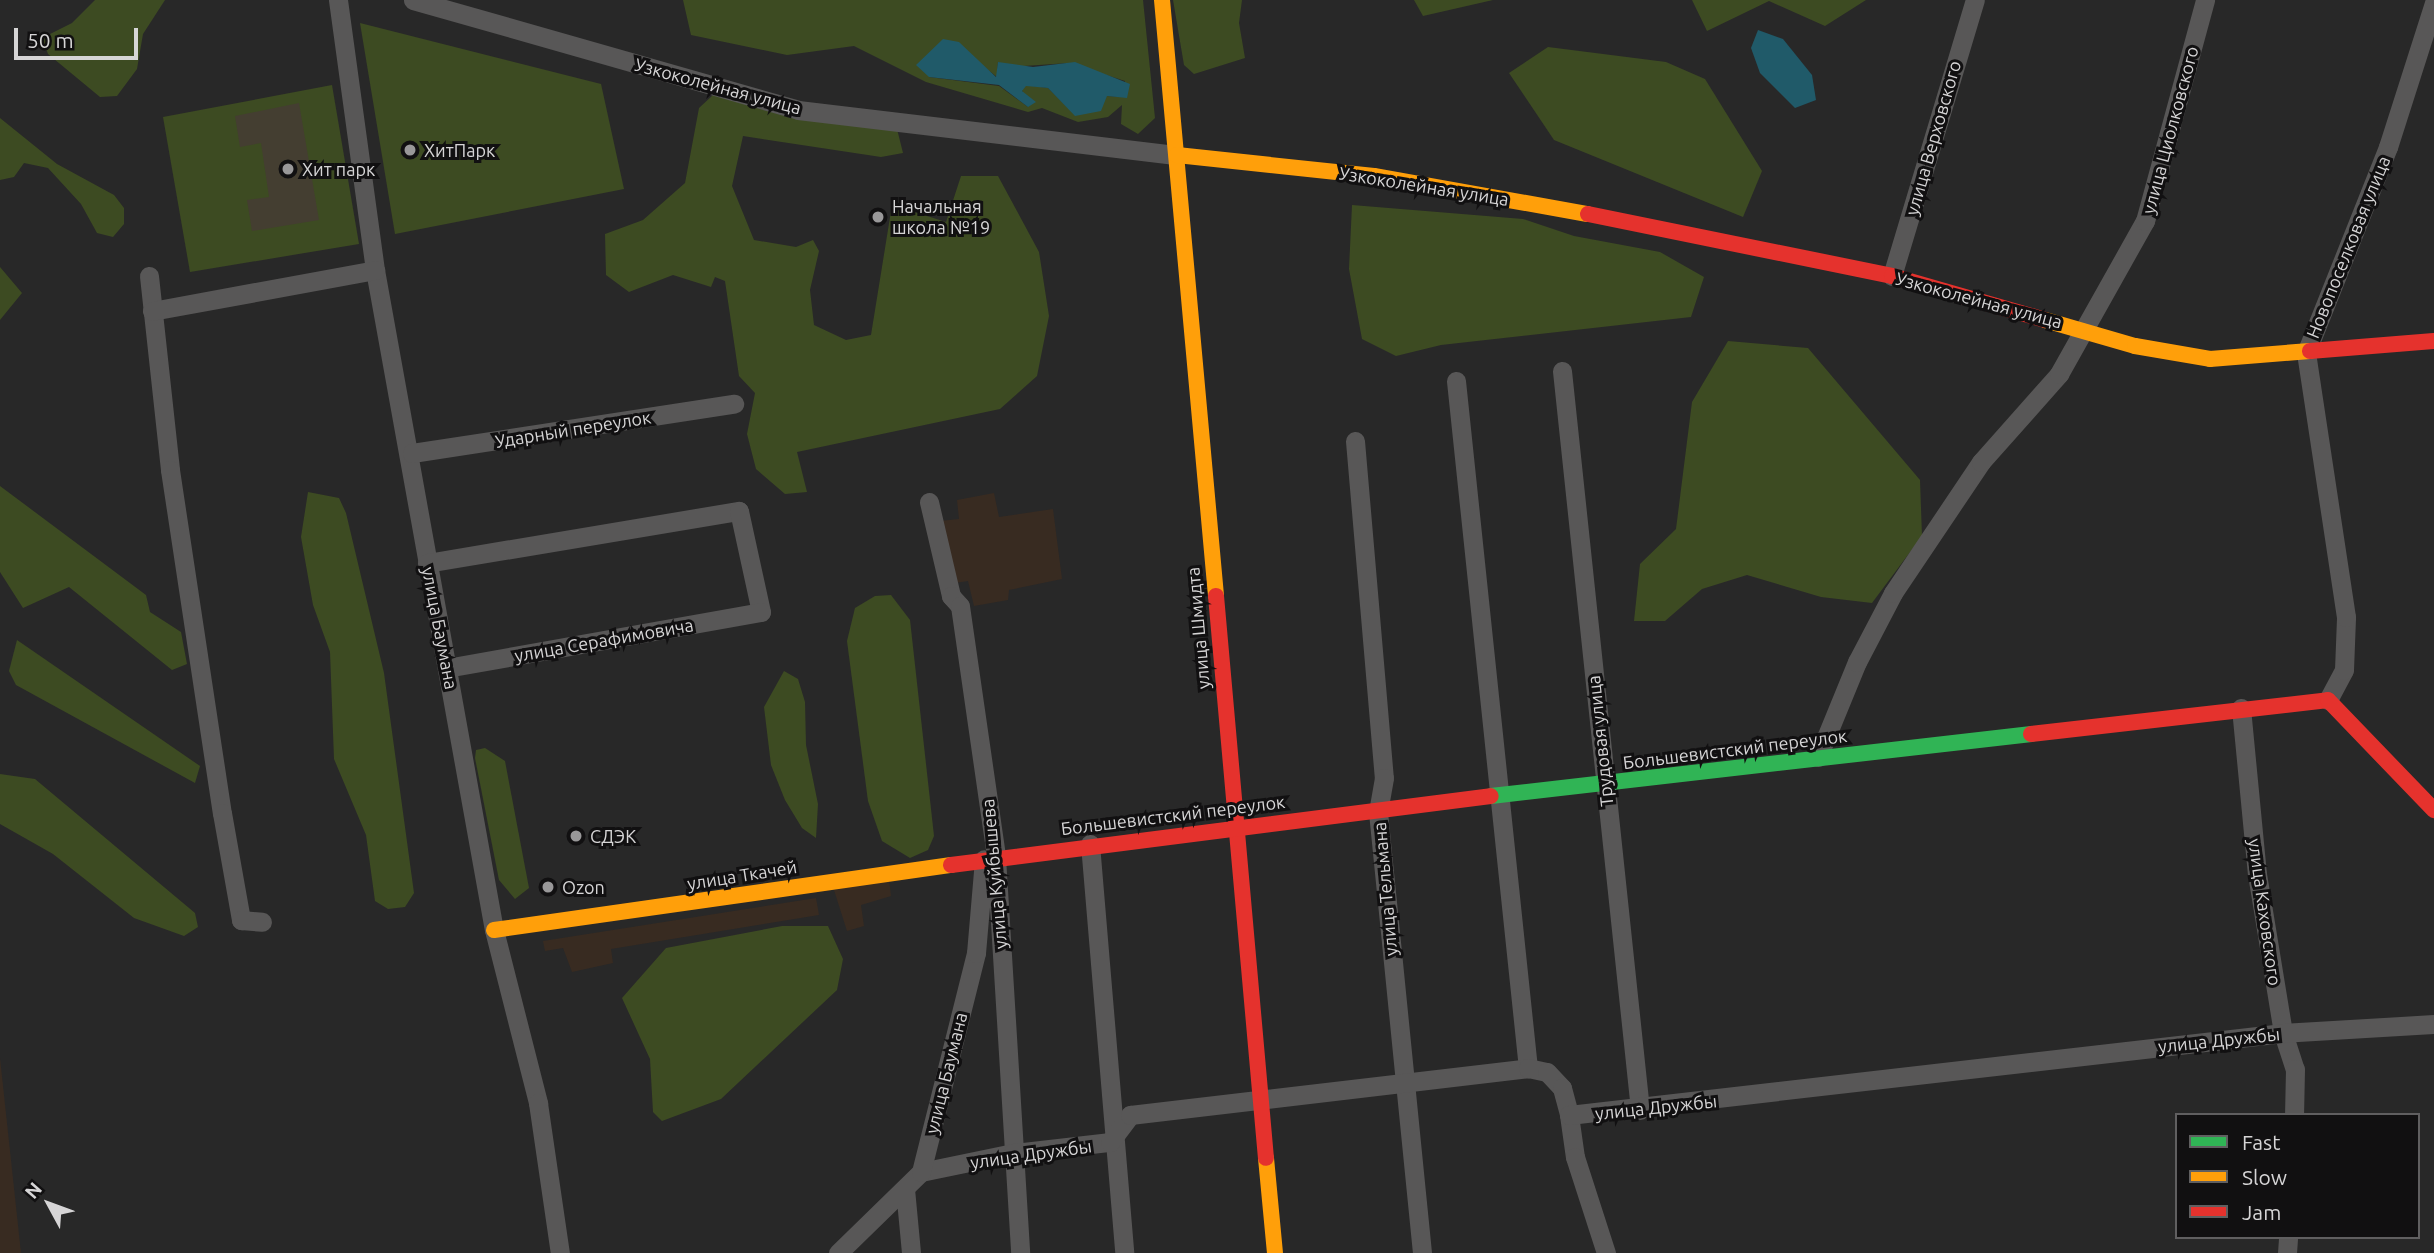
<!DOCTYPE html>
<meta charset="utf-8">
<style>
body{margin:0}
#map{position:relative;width:2434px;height:1253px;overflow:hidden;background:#282828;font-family:Ubuntu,sans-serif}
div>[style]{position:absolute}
.industrial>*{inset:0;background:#382b21}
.green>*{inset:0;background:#3d4b22}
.water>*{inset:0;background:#205a69}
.building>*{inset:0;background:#443e31}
.street>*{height:19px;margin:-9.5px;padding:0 9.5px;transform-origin:9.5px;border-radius:9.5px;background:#585757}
.fast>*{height:16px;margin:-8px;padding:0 8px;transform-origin:8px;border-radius:8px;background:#30b455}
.slow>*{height:16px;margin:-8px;padding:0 8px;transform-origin:8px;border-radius:8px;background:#ff9f0a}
.jam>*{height:16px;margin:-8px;padding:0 8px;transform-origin:8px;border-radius:8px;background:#e5322d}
.dots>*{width:19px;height:19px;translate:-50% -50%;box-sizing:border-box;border:4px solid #111011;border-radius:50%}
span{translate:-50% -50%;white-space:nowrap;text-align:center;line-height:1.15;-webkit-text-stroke:6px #111011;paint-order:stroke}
.street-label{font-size:18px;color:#d6d5d6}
.poi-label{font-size:18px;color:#d6d5d6}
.left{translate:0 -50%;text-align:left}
.legend{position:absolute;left:2175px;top:1113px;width:245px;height:126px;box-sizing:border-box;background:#111011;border:2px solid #605f60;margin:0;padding:9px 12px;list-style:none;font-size:21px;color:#d6d5d6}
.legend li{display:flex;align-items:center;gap:14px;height:35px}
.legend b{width:35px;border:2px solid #605f60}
.north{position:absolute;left:14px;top:1169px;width:70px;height:70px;-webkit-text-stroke:5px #111011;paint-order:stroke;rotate:311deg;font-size:19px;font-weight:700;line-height:28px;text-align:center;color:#d6d5d6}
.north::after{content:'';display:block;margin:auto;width:24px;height:32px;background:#d6d5d6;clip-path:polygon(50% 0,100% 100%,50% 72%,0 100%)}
.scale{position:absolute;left:14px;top:28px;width:124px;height:32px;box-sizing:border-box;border:4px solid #d6d5d6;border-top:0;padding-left:9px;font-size:21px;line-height:24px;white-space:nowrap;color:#d6d5d6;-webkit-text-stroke:5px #111011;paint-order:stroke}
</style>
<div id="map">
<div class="industrial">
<div style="clip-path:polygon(994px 493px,999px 517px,1053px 509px,1062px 579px,1009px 590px,1008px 600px,974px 606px,968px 581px,948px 584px,940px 521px,959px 519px,957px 500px)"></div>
<div style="clip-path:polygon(889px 879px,891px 896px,861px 905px,864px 926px,847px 931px,834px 890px)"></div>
<div style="clip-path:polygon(816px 898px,819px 915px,611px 949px,613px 963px,572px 972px,563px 948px,545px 951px,543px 941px)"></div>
<div style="clip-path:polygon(0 1058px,21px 1253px,0 1253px)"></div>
</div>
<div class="green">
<div style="clip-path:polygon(95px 0,165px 0,143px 34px,137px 69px,117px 96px,100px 97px,48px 54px,42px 38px,72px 23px)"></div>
<div style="clip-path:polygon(evenodd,683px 0,1143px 0,1155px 118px,1138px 134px,1121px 124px,1122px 105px,1108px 117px,1078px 122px,1042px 108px,1028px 112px,926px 82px,854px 46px,787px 55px,691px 35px,683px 0,969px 55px,997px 77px,998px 62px,1009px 67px,1069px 63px,1125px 81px,1123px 97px,1107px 96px,1069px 109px,1048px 88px,1026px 85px,1022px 90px,1028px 107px,999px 86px,929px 77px,969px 55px)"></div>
<div style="clip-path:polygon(1173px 0,1242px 0,1239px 23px,1245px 58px,1194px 74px,1184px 65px)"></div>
<div style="clip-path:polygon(1414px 0,1493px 0,1423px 16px)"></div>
<div style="clip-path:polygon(1692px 0,1866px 0,1825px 26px,1769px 1px,1707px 31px)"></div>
<div style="clip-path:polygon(360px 23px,601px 84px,624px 189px,395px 234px)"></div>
<div style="clip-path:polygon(1548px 47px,1666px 62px,1705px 79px,1762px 171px,1743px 217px,1554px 140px,1509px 73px)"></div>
<div style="clip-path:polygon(332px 85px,359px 244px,190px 272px,163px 117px)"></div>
<div style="clip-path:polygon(713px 95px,897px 129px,903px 153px,881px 157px,743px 136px,732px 186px,754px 240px,796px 247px,813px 240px,819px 251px,810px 290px,814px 325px,846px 340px,871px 335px,892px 205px,946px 222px,961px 176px,998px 176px,1039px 252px,1049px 316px,1037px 376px,1000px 409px,797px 452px,807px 492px,785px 494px,756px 469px,747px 434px,755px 393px,739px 376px,725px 281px,715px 277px,711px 287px,673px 275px,629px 292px,606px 275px,605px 234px,643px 220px,685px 183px,699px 108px)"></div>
<div style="clip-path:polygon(0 118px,57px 164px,114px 195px,124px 208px,124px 224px,113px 237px,97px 233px,81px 204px,48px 168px,24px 163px,14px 177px,0 180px)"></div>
<div style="clip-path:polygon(1352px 205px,1523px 219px,1574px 236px,1660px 252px,1704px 277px,1691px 317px,1441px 345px,1396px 356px,1362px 339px,1349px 269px)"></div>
<div style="clip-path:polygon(0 267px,22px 293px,0 320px)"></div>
<div style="clip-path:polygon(1728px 341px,1808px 348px,1920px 480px,1922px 536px,1872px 603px,1821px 597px,1747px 575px,1702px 589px,1665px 621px,1634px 621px,1640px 564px,1676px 529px,1692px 402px)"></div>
<div style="clip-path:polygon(0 486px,146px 595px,150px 612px,181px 632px,187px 664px,172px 670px,69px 587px,23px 608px,0 572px)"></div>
<div style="clip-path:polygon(308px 492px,339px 498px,346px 513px,384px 673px,414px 893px,405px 907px,388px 909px,375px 901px,366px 835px,334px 759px,330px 652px,313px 605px,301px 537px)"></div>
<div style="clip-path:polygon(891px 595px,910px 620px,934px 836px,928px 850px,910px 858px,882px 841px,868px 801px,847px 641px,855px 608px,875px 596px)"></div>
<div style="clip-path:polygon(17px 640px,200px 766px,195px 783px,16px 685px,9px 671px)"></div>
<div style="clip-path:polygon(784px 671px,798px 679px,805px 702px,806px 745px,818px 804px,816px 838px,802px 828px,785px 800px,771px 765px,764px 707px)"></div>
<div style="clip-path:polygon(485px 748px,505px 761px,529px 888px,515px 899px,499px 880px,475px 758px,476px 750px)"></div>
<div style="clip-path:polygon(0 774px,35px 779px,195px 913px,198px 927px,184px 936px,134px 918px,53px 854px,0 824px)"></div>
<div style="clip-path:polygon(782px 926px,828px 926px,843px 959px,837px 990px,721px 1099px,662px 1121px,653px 1112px,650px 1059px,622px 998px,666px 948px)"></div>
</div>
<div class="water">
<div style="clip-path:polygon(1758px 30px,1783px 39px,1812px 75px,1816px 100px,1795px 108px,1760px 73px,1751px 48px)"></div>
<div style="clip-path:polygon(943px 39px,959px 42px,996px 77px,998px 62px,1033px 67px,1075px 62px,1130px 84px,1127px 98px,1107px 96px,1101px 111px,1075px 116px,1048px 88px,1026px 86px,1022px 91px,1036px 102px,1028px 107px,999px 85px,929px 77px,916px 65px)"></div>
</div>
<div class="building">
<div style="clip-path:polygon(299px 103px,319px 220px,252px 231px,247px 200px,269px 197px,261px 143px,240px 147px,235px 116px)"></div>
</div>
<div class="street">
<div style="left:338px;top:0;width:273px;rotate:82.2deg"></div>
<div style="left:375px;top:270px;width:671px;rotate:79.78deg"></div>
<div style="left:494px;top:930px;width:179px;rotate:75.7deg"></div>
<div style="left:538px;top:1103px;width:152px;rotate:81.7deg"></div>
<div style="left:413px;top:0;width:400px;rotate:15.9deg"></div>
<div style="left:798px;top:110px;width:382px;rotate:6.8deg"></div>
<div style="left:149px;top:276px;width:195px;rotate:83.8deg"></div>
<div style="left:170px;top:470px;width:347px;rotate:81.4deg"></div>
<div style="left:222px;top:813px;width:109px;rotate:79.9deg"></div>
<div style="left:241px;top:920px;width:21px;rotate:5deg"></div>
<div style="left:1892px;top:276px;width:288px;rotate:-73.3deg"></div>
<div style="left:152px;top:311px;width:227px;rotate:-10.4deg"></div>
<div style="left:1562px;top:371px;width:743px;rotate:83.97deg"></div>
<div style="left:1456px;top:381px;width:691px;rotate:84.02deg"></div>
<div style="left:1355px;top:441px;width:338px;rotate:85.1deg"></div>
<div style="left:1384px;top:778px;width:35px;rotate:100deg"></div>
<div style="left:1378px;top:812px;width:443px;rotate:84.3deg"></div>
<div style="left:412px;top:453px;width:326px;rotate:-8.7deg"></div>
<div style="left:929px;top:502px;width:97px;rotate:76.8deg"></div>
<div style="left:951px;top:596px;width:13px;rotate:48deg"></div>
<div style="left:960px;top:606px;width:254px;rotate:81.8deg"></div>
<div style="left:996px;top:857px;width:397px;rotate:86.5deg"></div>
<div style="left:427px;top:563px;width:316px;rotate:-9.5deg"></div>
<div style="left:739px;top:511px;width:103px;rotate:77.7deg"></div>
<div style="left:761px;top:612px;width:318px;rotate:169.9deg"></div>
<div style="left:2328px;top:700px;width:34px;rotate:-62deg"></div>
<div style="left:2344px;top:670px;width:53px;rotate:-87.8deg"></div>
<div style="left:2346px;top:617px;width:267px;rotate:-98.6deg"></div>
<div style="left:2306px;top:353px;width:222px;rotate:-68.3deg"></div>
<div style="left:2388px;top:147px;width:151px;rotate:-72.3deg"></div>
<div style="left:2241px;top:708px;width:167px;rotate:84.5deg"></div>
<div style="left:2257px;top:874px;width:161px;rotate:80.7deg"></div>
<div style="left:2283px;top:1033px;width:38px;rotate:72deg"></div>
<div style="left:2295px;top:1069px;width:46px;rotate:91.2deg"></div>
<div style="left:1818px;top:757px;width:103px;rotate:-67.7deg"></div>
<div style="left:1857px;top:662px;width:78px;rotate:-62.4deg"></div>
<div style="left:1893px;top:593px;width:158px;rotate:-56.1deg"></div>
<div style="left:1981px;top:462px;width:118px;rotate:-48.4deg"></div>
<div style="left:2059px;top:374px;width:176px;rotate:-60.7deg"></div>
<div style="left:2145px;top:221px;width:229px;rotate:-74.8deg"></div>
<div style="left:1090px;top:844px;width:410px;rotate:85.2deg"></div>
<div style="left:1569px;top:1115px;width:42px;rotate:81.9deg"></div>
<div style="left:1575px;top:1157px;width:101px;rotate:72.1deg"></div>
<div style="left:921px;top:1172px;width:94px;rotate:-11.7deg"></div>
<div style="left:1013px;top:1153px;width:98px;rotate:-6.5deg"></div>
<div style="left:1110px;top:1142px;width:34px;rotate:-53deg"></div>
<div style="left:1130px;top:1115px;width:401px;rotate:-6.7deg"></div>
<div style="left:1528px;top:1068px;width:19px;rotate:12deg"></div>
<div style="left:1547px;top:1072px;width:22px;rotate:47deg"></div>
<div style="left:1562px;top:1088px;width:28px;rotate:75deg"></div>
<div style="left:1569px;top:1115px;width:719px;rotate:-6.55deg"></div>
<div style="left:2283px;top:1033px;width:151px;rotate:-3.4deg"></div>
<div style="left:905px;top:1189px;width:64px;rotate:84.6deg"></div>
<div style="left:838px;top:1253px;width:116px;rotate:-44.3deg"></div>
<div style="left:921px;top:1172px;width:226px;rotate:-75.9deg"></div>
<div style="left:976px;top:953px;width:94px;rotate:-85.1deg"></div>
<div style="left:2287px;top:1253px;width:16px;rotate:-86deg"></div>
</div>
<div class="fast">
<div style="left:1491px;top:796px;width:544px;rotate:-6.55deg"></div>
</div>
<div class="slow">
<div style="left:1162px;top:0;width:598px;rotate:84.82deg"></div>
<div style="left:1177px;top:155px;width:198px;rotate:6.1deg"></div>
<div style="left:1374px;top:176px;width:217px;rotate:10.1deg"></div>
<div style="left:2045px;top:320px;width:94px;rotate:16.1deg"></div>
<div style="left:2135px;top:346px;width:76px;rotate:9.8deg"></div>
<div style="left:2210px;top:359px;width:100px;rotate:-4.6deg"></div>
<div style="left:494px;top:930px;width:462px;rotate:-8.1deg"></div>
<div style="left:1266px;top:1158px;width:95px;rotate:84.6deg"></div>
</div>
<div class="jam">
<div style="left:1588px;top:214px;width:310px;rotate:11.5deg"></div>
<div style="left:1892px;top:276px;width:159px;rotate:16deg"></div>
<div style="left:2310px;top:351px;width:124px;rotate:-4.6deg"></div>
<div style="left:1216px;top:596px;width:564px;rotate:84.92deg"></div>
<div style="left:2031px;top:734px;width:299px;rotate:-6.5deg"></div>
<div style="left:2328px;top:700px;width:153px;rotate:46.1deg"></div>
<div style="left:951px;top:865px;width:544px;rotate:-7.28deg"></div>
</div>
<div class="dots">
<div style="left:410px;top:150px;background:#999899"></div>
<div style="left:288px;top:169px;background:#999899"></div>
<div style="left:878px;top:217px;background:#999899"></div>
<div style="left:576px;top:836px;background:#999899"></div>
<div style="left:548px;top:887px;background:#999899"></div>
</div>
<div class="street-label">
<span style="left:718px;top:86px;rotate:15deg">Узкоколейная улица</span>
<span style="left:2170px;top:130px;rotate:-75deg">улица Циолковского</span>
<span style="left:1933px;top:138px;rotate:-74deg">улица Верховского</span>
<span style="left:1424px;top:186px;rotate:9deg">Узкоколейная улица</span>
<span style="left:2348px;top:247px;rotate:-68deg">Новопоселковая улица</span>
<span style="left:1979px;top:300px;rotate:15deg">Узкоколейная улица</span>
<span style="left:573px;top:429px;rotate:-9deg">Ударный переулок</span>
<span style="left:440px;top:628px;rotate:79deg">улица Баумана</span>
<span style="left:1198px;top:628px;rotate:-95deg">улица Шмидта</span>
<span style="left:604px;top:640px;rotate:-10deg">улица Серафимовича</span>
<span style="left:1600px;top:741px;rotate:-96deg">Трудовая улица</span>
<span style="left:1735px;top:749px;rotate:-7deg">Большевистский переулок</span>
<span style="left:1173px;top:815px;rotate:-7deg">Большевистский переулок</span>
<span style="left:994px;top:874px;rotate:-95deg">улица Куйбышева</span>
<span style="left:742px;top:875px;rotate:-9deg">улица Ткачей</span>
<span style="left:1385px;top:889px;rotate:-95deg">улица Тельмана</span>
<span style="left:2265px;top:912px;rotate:82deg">улица Каховского</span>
<span style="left:2219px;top:1040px;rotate:-6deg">улица Дружбы</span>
<span style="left:946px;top:1073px;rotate:-76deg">улица Баумана</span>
<span style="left:1656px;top:1107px;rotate:-6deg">улица Дружбы</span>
<span style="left:1031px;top:1154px;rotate:-8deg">улица Дружбы</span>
</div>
<div class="poi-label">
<span class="left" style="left:424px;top:150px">ХитПарк</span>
<span class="left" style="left:302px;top:169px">Хит парк</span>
<span class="left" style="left:892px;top:217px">Начальная<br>школа №19</span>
<span class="left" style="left:590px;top:836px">СДЭК</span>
<span class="left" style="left:562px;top:887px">Ozon</span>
</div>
<ul class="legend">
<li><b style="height:9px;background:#30b455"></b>Fast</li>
<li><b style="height:9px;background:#ff9f0a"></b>Slow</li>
<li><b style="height:9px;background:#e5322d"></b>Jam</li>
</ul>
<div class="north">N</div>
<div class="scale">50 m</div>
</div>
